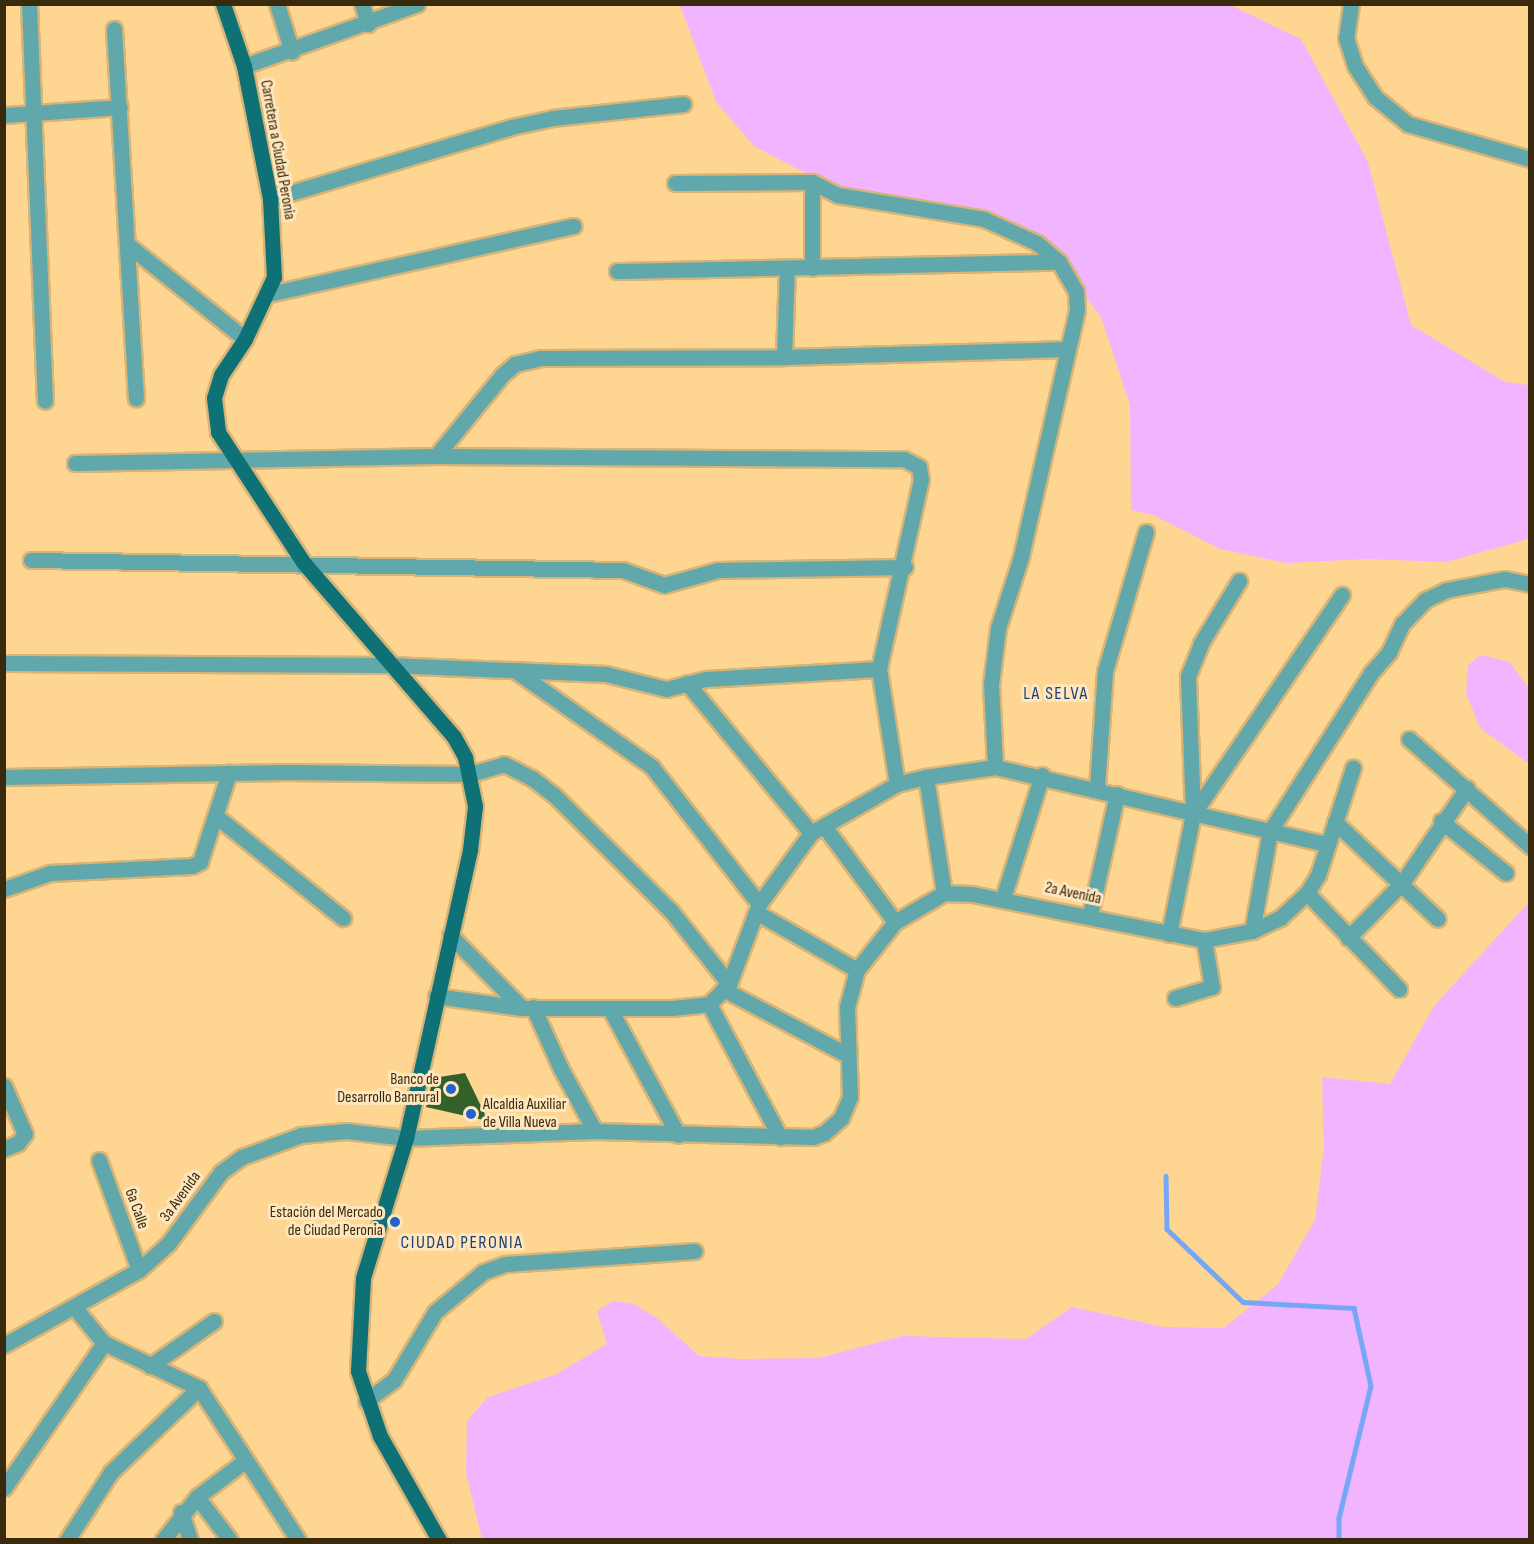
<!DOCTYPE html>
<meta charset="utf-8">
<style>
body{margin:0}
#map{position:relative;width:1534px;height:1544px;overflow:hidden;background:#fed691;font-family:"Sofia Sans Condensed",sans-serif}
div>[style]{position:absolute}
.green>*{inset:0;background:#f1b4ff}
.stream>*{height:4.5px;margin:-2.25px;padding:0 2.25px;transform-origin:2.25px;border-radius:2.25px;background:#76a7f7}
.building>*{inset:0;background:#34612a}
.roads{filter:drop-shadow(2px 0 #d7b477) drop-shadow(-2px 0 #d7b477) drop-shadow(0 2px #d7b477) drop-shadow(0 -2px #d7b477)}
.minor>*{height:15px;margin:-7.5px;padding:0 7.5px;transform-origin:7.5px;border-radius:7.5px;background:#60a8ac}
.major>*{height:15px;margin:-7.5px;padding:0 7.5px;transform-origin:7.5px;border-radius:7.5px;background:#0e7176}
.dots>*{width:16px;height:16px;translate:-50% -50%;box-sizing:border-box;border:3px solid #fee6be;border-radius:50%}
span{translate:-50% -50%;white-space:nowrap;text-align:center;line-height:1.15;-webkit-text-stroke:6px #fee6be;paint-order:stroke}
.street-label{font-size:16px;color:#3a2a0d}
.poi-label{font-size:16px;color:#3a2a0d}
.right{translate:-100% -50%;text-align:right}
.left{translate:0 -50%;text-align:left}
.neighbourhood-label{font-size:18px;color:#1e3e73;letter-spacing:1.5px}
.frame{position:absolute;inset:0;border:6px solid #3a2a0d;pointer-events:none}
</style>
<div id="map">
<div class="green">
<div style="clip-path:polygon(680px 5px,1230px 5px,1301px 39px,1368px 162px,1411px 325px,1505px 382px,1529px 385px,1529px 539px,1446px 562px,1367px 559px,1286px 563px,1220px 549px,1153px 515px,1131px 510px,1130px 405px,1101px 317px,1054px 256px,977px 217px,824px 183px,754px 146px,716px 102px)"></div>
<div style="clip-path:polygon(1481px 655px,1510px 662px,1529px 689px,1529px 764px,1480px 728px,1466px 693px,1468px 665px)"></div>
<div style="clip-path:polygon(1529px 902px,1529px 1539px,482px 1539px,466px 1473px,467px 1421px,488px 1397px,557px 1374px,607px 1344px,597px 1311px,613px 1301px,634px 1304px,657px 1318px,699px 1356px,740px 1359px,819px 1358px,902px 1336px,1026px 1339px,1072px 1307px,1164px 1327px,1224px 1328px,1278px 1284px,1315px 1220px,1324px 1147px,1322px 1077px,1390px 1084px,1434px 1006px)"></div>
</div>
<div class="stream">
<div style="left:1166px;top:1176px;width:53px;rotate:88.9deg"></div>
<div style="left:1167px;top:1229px;width:105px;rotate:43.8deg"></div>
<div style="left:1243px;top:1302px;width:111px;rotate:3.1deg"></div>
<div style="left:1354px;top:1308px;width:80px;rotate:77.7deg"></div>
<div style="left:1371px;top:1386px;width:136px;rotate:103.6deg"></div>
<div style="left:1339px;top:1518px;width:22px;rotate:90deg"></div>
</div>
<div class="building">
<div style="clip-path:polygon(465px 1073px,480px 1104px,488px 1121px,426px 1107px,433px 1078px)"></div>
</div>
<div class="roads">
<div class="minor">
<div style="left:29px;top:4px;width:397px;rotate:87.7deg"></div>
<div style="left:277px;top:4px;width:50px;rotate:72.6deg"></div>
<div style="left:362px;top:4px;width:21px;rotate:73deg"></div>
<div style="left:1351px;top:4px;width:34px;rotate:98deg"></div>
<div style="left:1346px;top:38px;width:29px;rotate:72deg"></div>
<div style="left:1355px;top:66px;width:37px;rotate:57deg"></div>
<div style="left:1375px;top:97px;width:43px;rotate:39.3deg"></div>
<div style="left:1408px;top:124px;width:127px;rotate:16deg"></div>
<div style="left:114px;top:29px;width:370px;rotate:86.6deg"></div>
<div style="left:244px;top:66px;width:184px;rotate:-19.7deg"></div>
<div style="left:4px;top:115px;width:116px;rotate:-3.9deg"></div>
<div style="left:675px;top:183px;width:137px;rotate:-0.4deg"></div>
<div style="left:812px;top:182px;width:29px;rotate:27deg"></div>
<div style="left:838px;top:195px;width:148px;rotate:9.3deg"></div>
<div style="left:984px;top:219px;width:58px;rotate:24.4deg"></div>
<div style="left:1037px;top:243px;width:29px;rotate:41deg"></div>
<div style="left:1059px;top:262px;width:34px;rotate:60deg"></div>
<div style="left:1076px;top:291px;width:19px;rotate:87deg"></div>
<div style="left:1077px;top:310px;width:256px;rotate:102.8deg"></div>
<div style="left:1020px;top:560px;width:71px;rotate:107.9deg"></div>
<div style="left:998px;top:628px;width:56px;rotate:97.1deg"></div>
<div style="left:991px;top:684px;width:83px;rotate:87.2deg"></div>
<div style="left:270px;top:199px;width:252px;rotate:-16.6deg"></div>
<div style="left:511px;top:127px;width:43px;rotate:-12.1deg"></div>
<div style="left:553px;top:118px;width:131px;rotate:-6.1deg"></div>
<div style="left:127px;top:244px;width:151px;rotate:38.8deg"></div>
<div style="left:812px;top:268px;width:86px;rotate:-90deg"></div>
<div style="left:617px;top:271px;width:442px;rotate:-1.2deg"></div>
<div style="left:269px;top:294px;width:312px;rotate:-12.6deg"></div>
<div style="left:784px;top:357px;width:89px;rotate:-88.1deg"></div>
<div style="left:436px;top:456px;width:104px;rotate:-50.8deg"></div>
<div style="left:502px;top:375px;width:17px;rotate:-40deg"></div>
<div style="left:515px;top:364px;width:26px;rotate:-13deg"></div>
<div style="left:540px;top:358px;width:244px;rotate:-0.2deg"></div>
<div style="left:784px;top:357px;width:283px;rotate:-1.6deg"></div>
<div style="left:75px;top:463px;width:361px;rotate:-1.1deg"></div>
<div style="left:436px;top:456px;width:468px;rotate:0.4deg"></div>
<div style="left:904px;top:459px;width:17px;rotate:28deg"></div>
<div style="left:919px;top:467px;width:12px;rotate:81deg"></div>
<div style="left:921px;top:479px;width:195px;rotate:102.5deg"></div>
<div style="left:879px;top:669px;width:116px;rotate:81.1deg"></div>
<div style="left:31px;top:560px;width:592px;rotate:0.97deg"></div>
<div style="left:623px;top:570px;width:44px;rotate:20.1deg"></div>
<div style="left:664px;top:585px;width:56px;rotate:-15.5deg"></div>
<div style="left:718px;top:570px;width:187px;rotate:-0.9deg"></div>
<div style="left:4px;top:663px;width:386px;rotate:0.3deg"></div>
<div style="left:390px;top:665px;width:216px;rotate:2.4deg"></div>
<div style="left:606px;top:674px;width:62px;rotate:14deg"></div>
<div style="left:666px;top:689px;width:41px;rotate:-14deg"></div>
<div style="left:706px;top:679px;width:173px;rotate:-3.3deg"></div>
<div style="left:517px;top:672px;width:165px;rotate:35.1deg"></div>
<div style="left:652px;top:767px;width:174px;rotate:52deg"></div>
<div style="left:687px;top:683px;width:195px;rotate:50.4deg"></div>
<div style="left:1409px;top:739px;width:162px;rotate:41.5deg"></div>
<div style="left:4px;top:777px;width:282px;rotate:-1deg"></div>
<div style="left:286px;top:772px;width:184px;rotate:0.6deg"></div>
<div style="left:470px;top:774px;width:35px;rotate:-16deg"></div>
<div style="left:504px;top:764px;width:31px;rotate:27deg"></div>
<div style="left:532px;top:778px;width:29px;rotate:38deg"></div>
<div style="left:555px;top:796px;width:163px;rotate:44.8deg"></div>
<div style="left:671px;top:911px;width:93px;rotate:51.5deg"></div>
<div style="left:926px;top:777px;width:117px;rotate:81.2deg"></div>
<div style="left:1097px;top:788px;width:117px;rotate:-86.1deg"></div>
<div style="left:1105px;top:671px;width:145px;rotate:-73.6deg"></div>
<div style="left:1193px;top:814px;width:265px;rotate:-55.8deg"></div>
<div style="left:216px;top:816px;width:163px;rotate:38.8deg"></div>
<div style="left:1441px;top:821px;width:83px;rotate:38.7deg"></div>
<div style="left:1335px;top:822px;width:141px;rotate:43.3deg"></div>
<div style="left:824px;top:826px;width:119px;rotate:53.5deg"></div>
<div style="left:4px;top:889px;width:49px;rotate:-19.2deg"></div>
<div style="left:50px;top:873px;width:142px;rotate:-2.8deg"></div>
<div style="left:192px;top:866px;width:9px;rotate:-27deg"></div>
<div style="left:200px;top:862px;width:94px;rotate:-72deg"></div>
<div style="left:1307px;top:893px;width:133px;rotate:46.2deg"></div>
<div style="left:1003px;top:898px;width:129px;rotate:-72.4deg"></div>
<div style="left:756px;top:912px;width:116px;rotate:29.9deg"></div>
<div style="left:1090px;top:915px;width:124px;rotate:-77.4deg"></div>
<div style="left:1252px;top:931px;width:102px;rotate:-79.8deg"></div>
<div style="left:1270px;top:831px;width:188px;rotate:-57.4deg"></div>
<div style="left:1371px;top:673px;width:28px;rotate:-49deg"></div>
<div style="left:1389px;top:652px;width:31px;rotate:-65deg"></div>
<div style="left:1402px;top:624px;width:33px;rotate:-46deg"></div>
<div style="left:1425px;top:600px;width:23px;rotate:-25deg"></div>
<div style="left:1446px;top:590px;width:60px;rotate:-10.6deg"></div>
<div style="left:1505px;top:579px;width:25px;rotate:11deg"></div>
<div style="left:1169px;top:934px;width:122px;rotate:-78.7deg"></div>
<div style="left:1193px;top:814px;width:138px;rotate:-92.1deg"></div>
<div style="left:1188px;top:676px;width:35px;rotate:-68deg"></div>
<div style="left:1201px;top:643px;width:73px;rotate:-58.5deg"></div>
<div style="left:450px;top:935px;width:103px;rotate:45.4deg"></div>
<div style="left:1348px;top:938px;width:77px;rotate:-45.5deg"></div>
<div style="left:1402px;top:883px;width:115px;rotate:-55.6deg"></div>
<div style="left:723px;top:989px;width:140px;rotate:28deg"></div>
<div style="left:436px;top:996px;width:87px;rotate:7.9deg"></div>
<div style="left:522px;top:1008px;width:150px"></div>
<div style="left:672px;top:1008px;width:37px;rotate:-6deg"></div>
<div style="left:709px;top:1004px;width:28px;rotate:-45deg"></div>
<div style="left:729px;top:984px;width:85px;rotate:-69.4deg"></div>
<div style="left:759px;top:904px;width:88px;rotate:-53.8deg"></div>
<div style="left:811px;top:833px;width:99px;rotate:-29.7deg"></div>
<div style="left:897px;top:784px;width:30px;rotate:-14deg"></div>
<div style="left:926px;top:777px;width:70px;rotate:-8.2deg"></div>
<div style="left:995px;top:767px;width:341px;rotate:13.1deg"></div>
<div style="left:1175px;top:998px;width:39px;rotate:-17deg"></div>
<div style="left:1212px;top:987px;width:48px;rotate:-99.7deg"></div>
<div style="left:709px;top:1004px;width:151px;rotate:61.9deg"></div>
<div style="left:533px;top:1007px;width:68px;rotate:65.7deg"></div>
<div style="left:561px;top:1069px;width:71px;rotate:61.3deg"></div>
<div style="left:610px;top:1009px;width:143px;rotate:61.6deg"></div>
<div style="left:4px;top:1086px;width:52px;rotate:66.4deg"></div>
<div style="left:25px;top:1134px;width:11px;rotate:128deg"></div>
<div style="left:18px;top:1143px;width:15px;rotate:157deg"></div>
<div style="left:99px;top:1160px;width:117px;rotate:70deg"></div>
<div style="left:75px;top:1308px;width:45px;rotate:50.4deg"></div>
<div style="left:104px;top:1343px;width:105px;rotate:25.3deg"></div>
<div style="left:199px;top:1388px;width:181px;rotate:56.9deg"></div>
<div style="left:4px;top:1345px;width:154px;rotate:-29.1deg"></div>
<div style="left:139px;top:1270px;width:39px;rotate:-42deg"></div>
<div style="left:168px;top:1244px;width:89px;rotate:-53.6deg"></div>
<div style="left:221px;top:1172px;width:26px;rotate:-36deg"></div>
<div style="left:242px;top:1157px;width:63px;rotate:-20.4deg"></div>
<div style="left:301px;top:1135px;width:46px;rotate:-5deg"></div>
<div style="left:347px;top:1131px;width:59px;rotate:6.8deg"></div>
<div style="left:406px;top:1138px;width:189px;rotate:-2.1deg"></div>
<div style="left:595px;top:1131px;width:218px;rotate:1.6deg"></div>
<div style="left:813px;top:1137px;width:12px;rotate:-20deg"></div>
<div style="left:824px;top:1133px;width:23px;rotate:-41deg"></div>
<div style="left:841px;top:1118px;width:23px;rotate:-67deg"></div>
<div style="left:850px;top:1097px;width:90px;rotate:-91.9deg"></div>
<div style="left:847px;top:1007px;width:38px;rotate:-75deg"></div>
<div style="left:857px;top:970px;width:61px;rotate:-51.6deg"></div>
<div style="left:895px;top:922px;width:57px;rotate:-30.6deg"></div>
<div style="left:944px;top:893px;width:28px;rotate:2deg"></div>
<div style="left:972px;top:894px;width:237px;rotate:11.2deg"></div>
<div style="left:1204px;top:940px;width:49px;rotate:-10.6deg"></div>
<div style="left:1252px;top:931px;width:31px;rotate:-25deg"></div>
<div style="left:1280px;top:918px;width:37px;rotate:-43deg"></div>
<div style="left:1307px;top:893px;width:21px;rotate:-59deg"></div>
<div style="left:1318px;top:875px;width:113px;rotate:-71.9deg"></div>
<div style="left:150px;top:1366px;width:78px;rotate:-35.1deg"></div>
<div style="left:366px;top:1401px;width:35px;rotate:-37deg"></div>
<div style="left:394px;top:1380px;width:79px;rotate:-58.9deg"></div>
<div style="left:435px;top:1312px;width:62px;rotate:-39.8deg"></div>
<div style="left:483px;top:1272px;width:23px;rotate:-20deg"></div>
<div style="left:505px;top:1264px;width:190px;rotate:-3.9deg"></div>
<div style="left:4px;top:1488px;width:176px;rotate:-55.4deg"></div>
<div style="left:197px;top:1497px;width:54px;rotate:52.5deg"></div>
<div style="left:181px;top:1512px;width:29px;rotate:72deg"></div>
<div style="left:67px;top:1540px;width:81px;rotate:-57.1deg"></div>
<div style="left:111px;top:1472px;width:122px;rotate:-43.7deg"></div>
<div style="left:163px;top:1540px;width:55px;rotate:-51.7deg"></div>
<div style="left:197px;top:1497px;width:61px;rotate:-37.1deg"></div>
</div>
<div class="major">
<div style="left:223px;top:4px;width:65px;rotate:71.3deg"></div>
<div style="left:244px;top:66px;width:136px;rotate:78.9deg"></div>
<div style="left:270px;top:199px;width:78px;rotate:87.1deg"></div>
<div style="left:274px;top:277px;width:68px;rotate:115.1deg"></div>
<div style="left:245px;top:339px;width:43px;rotate:123.7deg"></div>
<div style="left:221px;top:375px;width:24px;rotate:107deg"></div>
<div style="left:214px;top:398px;width:34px;rotate:83deg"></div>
<div style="left:218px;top:432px;width:155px;rotate:56.8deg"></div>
<div style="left:303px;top:562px;width:231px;rotate:49.2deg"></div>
<div style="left:454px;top:737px;width:23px;rotate:61deg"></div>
<div style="left:465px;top:757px;width:50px;rotate:78.5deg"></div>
<div style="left:475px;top:806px;width:44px;rotate:96.5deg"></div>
<div style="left:470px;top:850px;width:295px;rotate:102.5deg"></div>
<div style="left:406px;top:1138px;width:146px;rotate:107.1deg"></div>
<div style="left:363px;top:1278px;width:93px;rotate:93.1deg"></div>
<div style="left:358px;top:1371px;width:69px;rotate:71.3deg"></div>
<div style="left:380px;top:1436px;width:120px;rotate:60.4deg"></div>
</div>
</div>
<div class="dots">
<div style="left:451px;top:1089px;background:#2162ce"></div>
<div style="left:471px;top:1114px;background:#2162ce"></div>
<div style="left:395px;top:1222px;background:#2162ce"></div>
</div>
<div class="street-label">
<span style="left:277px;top:150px;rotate:80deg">Carretera a Ciudad Peronia</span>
<span style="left:1073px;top:894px;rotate:12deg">2a Avenida</span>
<span style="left:181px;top:1197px;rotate:-54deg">3a Avenida</span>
<span style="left:136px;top:1209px;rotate:70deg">6a Calle</span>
</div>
<div class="poi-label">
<span class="right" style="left:439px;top:1089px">Banco de<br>Desarrollo Banrural</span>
<span class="left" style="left:483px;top:1114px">Alcaldia Auxiliar<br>de Villa Nueva</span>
<span class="right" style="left:383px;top:1222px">Estación del Mercado<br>de Ciudad Peronia</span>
</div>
<div class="neighbourhood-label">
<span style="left:1056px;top:694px">LA SELVA</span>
<span style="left:462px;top:1243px">CIUDAD PERONIA</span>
</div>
<div class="frame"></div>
</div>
